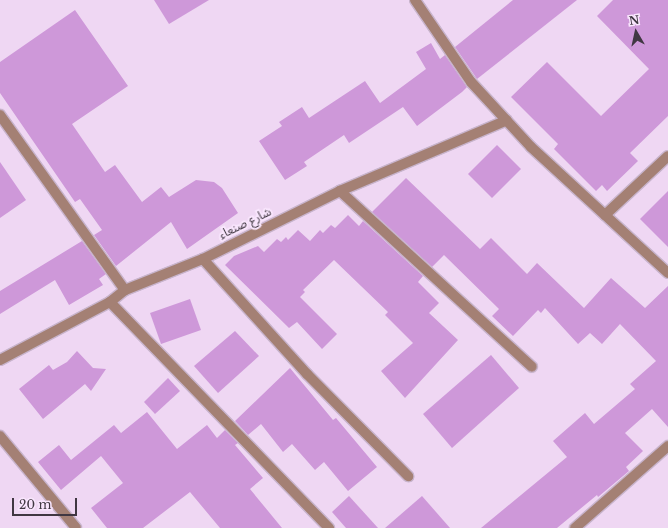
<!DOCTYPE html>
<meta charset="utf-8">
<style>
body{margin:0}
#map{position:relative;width:668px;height:528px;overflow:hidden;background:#efd7f3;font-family:"Libre Baskerville","Noto Sans Arabic",serif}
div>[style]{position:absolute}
.building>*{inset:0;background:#ce98d9}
.roads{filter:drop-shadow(1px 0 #c8b4cc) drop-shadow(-1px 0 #c8b4cc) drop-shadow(0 1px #c8b4cc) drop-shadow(0 -1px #c8b4cc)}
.minor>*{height:10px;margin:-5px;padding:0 5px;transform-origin:5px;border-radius:5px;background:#a48074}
span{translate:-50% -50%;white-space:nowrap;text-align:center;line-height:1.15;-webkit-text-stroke:4px #f9e6fd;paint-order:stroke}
.street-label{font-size:12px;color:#403742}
.north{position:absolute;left:616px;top:12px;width:40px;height:40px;-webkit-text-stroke:3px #f9e6fd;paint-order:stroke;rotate:351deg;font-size:11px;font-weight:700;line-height:16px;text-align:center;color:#403742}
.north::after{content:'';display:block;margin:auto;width:14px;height:18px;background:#403742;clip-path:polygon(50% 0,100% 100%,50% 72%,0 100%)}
.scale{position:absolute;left:12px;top:498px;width:65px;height:18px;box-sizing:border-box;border:2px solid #403742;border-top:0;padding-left:5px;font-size:12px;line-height:14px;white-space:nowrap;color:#403742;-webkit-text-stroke:3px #f9e6fd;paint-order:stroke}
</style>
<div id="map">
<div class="building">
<div style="clip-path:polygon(154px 0,209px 0,169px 24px)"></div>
<div style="clip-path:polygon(513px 0,577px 0,477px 79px,455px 47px)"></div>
<div style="clip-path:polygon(613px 0,668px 0,668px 116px,630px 153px,638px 161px,607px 191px,602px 185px,596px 191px,554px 149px,558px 144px,511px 97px,547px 62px,601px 116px,649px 69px,597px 16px)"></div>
<div style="clip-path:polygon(75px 10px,128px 86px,72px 124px,105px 172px,115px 165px,142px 202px,161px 187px,169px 197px,196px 180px,214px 182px,222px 188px,238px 213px,187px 249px,171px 222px,116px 266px,94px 235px,102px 230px,80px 199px,75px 202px,0 93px,0 62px)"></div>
<div style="clip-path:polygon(431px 43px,440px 59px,445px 55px,467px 87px,462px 92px,417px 126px,403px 107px,349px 143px,344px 135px,304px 162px,307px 166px,285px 180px,259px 141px,282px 126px,279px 122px,302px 107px,309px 118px,365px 81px,380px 103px,426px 69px,416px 52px)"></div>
<div style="clip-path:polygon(497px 145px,521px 169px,492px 198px,468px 174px)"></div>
<div style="clip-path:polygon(0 162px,26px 200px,0 218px)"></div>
<div style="clip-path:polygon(406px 178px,480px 249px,491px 238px,527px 274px,537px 263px,584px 308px,611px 278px,645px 308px,668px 286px,668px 427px,652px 409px,625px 433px,643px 451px,626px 467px,629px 471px,598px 497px,597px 495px,557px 528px,481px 528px,567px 457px,553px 441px,585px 413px,594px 424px,635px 389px,630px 384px,656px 361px,620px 324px,602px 344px,590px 333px,578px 344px,545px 308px,541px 313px,538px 310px,513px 336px,492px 316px,499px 309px,444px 255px,432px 267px,372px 212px)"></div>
<div style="clip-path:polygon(668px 191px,668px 247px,640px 219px)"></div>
<div style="clip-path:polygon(348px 215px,359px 226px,363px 221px,423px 276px,418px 282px,439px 303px,429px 313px,458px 340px,405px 398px,381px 371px,413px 343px,385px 315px,388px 312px,334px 260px,303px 290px,305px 292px,300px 297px,337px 334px,322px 349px,297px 322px,289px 328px,225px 265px,234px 256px,258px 246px,264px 252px,277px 239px,281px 242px,286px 237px,288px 240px,298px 230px,310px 241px,320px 230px,323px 233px,331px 225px,335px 228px)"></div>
<div style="clip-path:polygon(82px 241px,106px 274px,99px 279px,103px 285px,69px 305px,55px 280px,0 314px,0 291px)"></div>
<div style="clip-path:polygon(190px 299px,201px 330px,161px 344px,150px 313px)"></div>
<div style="clip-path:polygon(235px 331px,259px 356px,218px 393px,194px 366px)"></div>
<div style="clip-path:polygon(77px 351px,93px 368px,106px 369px,91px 391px,85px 384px,43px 419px,19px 389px,49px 365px,53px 370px,67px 362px)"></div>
<div style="clip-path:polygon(491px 355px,519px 388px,452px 448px,423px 414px)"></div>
<div style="clip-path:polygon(290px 368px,333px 420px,336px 418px,377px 467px,348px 491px,324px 462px,315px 470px,292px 444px,283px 452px,261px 424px,248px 435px,235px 421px)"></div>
<div style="clip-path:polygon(168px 378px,180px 391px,155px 414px,144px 402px)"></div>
<div style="clip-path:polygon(147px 412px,177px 449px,207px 425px,217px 438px,225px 430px,238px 443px,235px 445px,263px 478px,250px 489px,282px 528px,220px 528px,190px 492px,143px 528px,107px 528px,91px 508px,123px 483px,101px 456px,61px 490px,38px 462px,59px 445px,71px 460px,114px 425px,121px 433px)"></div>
<div style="clip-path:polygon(349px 496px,378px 528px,346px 528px,332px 512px)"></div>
<div style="clip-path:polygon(422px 496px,450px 528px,385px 528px)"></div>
</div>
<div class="roads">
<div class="minor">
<div style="left:415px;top:0;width:99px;rotate:55.7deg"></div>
<div style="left:471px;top:82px;width:88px;rotate:47.3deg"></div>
<div style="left:531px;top:147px;width:186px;rotate:42.6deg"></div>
<div style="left:0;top:115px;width:215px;rotate:54.5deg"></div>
<div style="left:340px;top:191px;width:260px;rotate:42.5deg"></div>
<div style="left:605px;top:215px;width:86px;rotate:-43.1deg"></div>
<div style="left:203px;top:259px;width:155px;rotate:47.9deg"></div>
<div style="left:307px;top:374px;width:144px;rotate:45.3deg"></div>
<div style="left:110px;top:302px;width:315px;rotate:45.9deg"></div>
<div style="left:0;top:360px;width:124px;rotate:-27.8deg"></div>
<div style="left:110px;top:302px;width:19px;rotate:-39deg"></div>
<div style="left:125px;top:290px;width:84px;rotate:-21.7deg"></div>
<div style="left:203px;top:259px;width:153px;rotate:-26.4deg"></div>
<div style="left:340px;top:191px;width:181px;rotate:-23deg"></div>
<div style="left:0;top:436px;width:119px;rotate:50.4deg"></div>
<div style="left:575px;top:528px;width:124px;rotate:-41.4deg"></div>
</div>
</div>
<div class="street-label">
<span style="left:245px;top:223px;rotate:-26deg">شارع صنعاء</span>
</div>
<div class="north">N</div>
<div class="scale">20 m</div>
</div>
